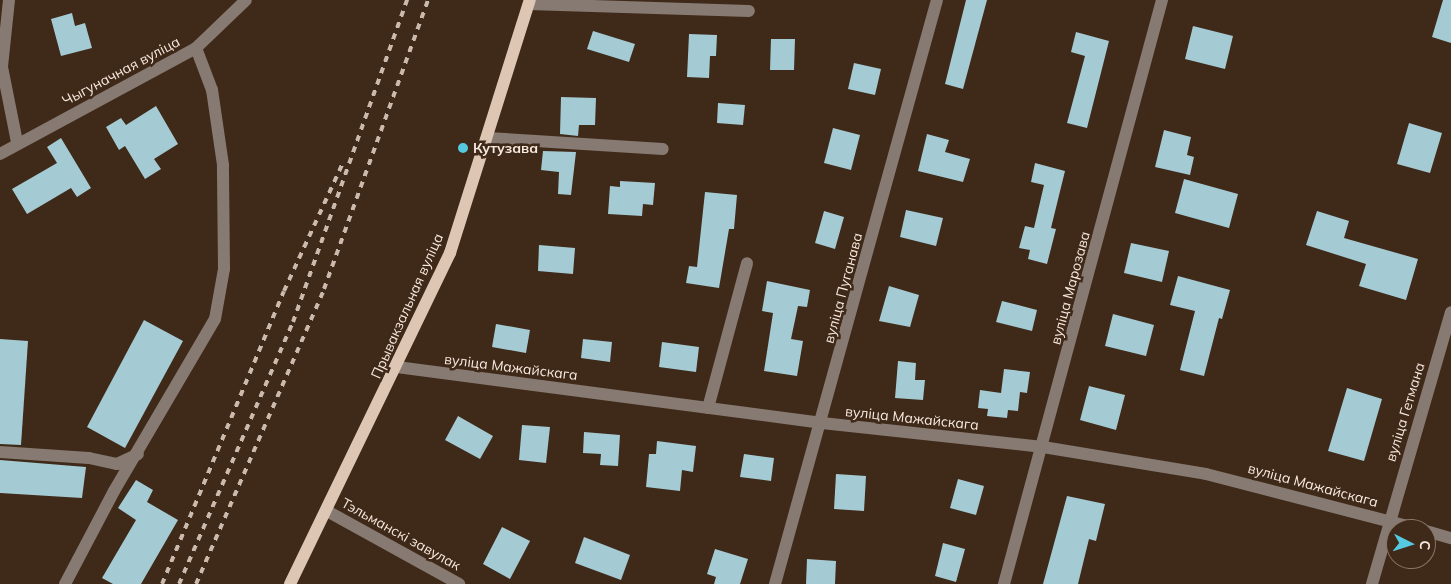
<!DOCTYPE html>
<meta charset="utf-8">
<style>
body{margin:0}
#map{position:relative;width:1451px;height:584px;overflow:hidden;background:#3f2918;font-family:Mulish,sans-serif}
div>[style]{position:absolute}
.building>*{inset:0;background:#a4cbd4}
.minor>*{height:12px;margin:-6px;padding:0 6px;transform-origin:6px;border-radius:6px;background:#867a72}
.major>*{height:12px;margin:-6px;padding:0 6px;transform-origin:6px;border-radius:6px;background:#dec6b4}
.rail>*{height:4px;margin-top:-2px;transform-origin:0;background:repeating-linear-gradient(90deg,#cbbaae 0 6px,transparent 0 12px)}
.dots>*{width:14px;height:14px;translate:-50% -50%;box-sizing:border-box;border:2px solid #3f2918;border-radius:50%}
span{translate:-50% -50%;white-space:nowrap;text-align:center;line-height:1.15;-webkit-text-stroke:5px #3f2918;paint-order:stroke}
.street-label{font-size:14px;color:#f9eae0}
.poi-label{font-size:14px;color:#f9eae0;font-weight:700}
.left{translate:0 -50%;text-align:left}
.north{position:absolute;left:1386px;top:519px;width:50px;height:50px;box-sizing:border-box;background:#3f2918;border:1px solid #897668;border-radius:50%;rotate:95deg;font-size:14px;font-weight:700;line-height:20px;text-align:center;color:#f9eae0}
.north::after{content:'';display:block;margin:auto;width:18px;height:22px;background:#56c9e1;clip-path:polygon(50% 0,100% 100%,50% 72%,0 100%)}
</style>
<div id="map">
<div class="building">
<div style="clip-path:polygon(966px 0,987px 0,963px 89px,945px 84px)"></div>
<div style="clip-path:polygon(1443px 0,1451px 0,1451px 43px,1432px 37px)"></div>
<div style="clip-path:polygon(72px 13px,75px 26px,85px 23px,92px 48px,61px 56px,51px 19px)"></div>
<div style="clip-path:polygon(1193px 26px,1233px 36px,1225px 69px,1185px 59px)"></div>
<div style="clip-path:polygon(593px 31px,635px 44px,629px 62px,587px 49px)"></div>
<div style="clip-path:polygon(1076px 32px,1109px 41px,1087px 128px,1067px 123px,1085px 56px,1071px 52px)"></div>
<div style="clip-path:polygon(689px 34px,717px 35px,716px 56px,710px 56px,709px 78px,687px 77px)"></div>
<div style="clip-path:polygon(771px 39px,795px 39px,794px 70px,770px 70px)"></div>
<div style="clip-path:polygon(854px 63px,881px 69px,875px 95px,848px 89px)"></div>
<div style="clip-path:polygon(561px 97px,596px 98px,595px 125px,579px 125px,578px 136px,560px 134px)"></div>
<div style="clip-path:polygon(718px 103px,745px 105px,743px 125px,717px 123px)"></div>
<div style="clip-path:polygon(156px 106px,178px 144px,154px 159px,161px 169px,145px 179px,125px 146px,119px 150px,106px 127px,121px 118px,126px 125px)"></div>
<div style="clip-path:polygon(1409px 123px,1442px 133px,1430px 173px,1397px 164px)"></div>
<div style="clip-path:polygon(833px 128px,860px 135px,851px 170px,824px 163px)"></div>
<div style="clip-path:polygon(1164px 130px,1191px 137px,1187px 155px,1194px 157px,1190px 175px,1155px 167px)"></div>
<div style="clip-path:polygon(927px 134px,949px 140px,945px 152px,970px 159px,963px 182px,918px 171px)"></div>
<div style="clip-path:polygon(61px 138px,91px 188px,77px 197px,71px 188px,27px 214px,12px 189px,57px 163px,47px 147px)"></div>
<div style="clip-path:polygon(543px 151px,576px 152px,571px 195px,558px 194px,559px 172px,541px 170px)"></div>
<div style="clip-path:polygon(1035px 163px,1065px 171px,1051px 228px,1056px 229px,1047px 264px,1028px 259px,1030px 250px,1019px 248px,1025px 226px,1034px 228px,1044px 185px,1031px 182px)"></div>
<div style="clip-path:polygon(1184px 179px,1238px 194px,1229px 228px,1175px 213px)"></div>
<div style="clip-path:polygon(620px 181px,655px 183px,653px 205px,643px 204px,642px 216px,608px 214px,610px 186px,620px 187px)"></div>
<div style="clip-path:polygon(705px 192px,737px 195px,734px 229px,729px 229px,719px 288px,686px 283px,689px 266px,697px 267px)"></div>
<div style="clip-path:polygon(906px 210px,943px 218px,936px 246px,900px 237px)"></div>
<div style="clip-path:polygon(824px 211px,844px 217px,835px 249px,815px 243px)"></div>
<div style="clip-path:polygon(1317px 211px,1349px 221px,1344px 238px,1418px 259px,1406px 300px,1359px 286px,1366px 264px,1306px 245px)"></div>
<div style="clip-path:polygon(1131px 243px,1169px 251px,1162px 282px,1124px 273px)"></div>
<div style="clip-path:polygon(539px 245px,575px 248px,573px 274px,538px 271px)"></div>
<div style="clip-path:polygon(1178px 276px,1230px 290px,1222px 319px,1219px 318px,1204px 376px,1180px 370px,1195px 311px,1170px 305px)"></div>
<div style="clip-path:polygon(767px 281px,810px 290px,807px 307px,798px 306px,791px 339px,803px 341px,797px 376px,764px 371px,773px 313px,762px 311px)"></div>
<div style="clip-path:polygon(889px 286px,919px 295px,910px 327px,879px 321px)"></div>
<div style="clip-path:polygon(1002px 301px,1037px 310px,1032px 331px,996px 322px)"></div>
<div style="clip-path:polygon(1113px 314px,1154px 325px,1146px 356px,1105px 346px)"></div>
<div style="clip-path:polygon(144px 320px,183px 341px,125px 448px,87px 427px)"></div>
<div style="clip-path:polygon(496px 324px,530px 330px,526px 353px,492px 347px)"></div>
<div style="clip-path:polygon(0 339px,28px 341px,21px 445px,0 444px)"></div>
<div style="clip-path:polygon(583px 339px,612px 342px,610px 362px,581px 358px)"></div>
<div style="clip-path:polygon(662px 342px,699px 347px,696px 372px,659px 367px)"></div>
<div style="clip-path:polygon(898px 361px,916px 363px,915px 380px,925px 380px,923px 400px,895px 398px)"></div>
<div style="clip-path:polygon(1004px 369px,1030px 372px,1027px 393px,1020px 392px,1018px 411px,1008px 410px,1007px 418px,987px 416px,988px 409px,978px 408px,980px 390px,1001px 393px)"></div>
<div style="clip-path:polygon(1089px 386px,1125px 395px,1116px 430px,1080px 420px)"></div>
<div style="clip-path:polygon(1347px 388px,1382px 399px,1364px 461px,1328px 451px)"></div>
<div style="clip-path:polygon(458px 416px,493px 436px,480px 459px,445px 440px)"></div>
<div style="clip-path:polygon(522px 425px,550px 427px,546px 463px,519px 460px)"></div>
<div style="clip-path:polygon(584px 432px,620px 435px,618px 466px,600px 465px,601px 454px,583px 453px)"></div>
<div style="clip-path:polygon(657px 441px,696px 446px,693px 472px,682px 470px,680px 491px,646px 487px,649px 454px,656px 454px)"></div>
<div style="clip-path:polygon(744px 454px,774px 458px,771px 481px,740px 477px)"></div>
<div style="clip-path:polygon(0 460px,86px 467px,82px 498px,0 493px)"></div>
<div style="clip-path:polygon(836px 474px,866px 476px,864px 511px,834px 509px)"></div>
<div style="clip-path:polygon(958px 479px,984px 486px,976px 515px,950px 508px)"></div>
<div style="clip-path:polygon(136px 480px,153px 490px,147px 502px,178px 520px,141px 584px,113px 584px,102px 578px,136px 520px,118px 508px)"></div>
<div style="clip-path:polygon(1067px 496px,1105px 504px,1096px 541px,1089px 539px,1078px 584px,1043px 584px)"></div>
<div style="clip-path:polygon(502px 527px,530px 541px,510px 579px,483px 564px)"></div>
<div style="clip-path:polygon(584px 537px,630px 555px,621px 580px,575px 563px)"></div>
<div style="clip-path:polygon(943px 543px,965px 549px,956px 582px,935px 576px)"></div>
<div style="clip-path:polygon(715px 549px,748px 559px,740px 584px,714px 584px,716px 577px,707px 574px)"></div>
<div style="clip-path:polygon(807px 559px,836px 561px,835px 584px,806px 584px)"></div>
</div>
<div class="minor">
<div style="left:9px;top:0;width:67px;rotate:96deg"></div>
<div style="left:2px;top:67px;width:76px;rotate:78.7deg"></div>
<div style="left:529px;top:4px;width:220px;rotate:1.8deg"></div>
<div style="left:488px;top:138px;width:175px;rotate:3.6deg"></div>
<div style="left:0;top:154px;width:223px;rotate:-28.4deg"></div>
<div style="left:196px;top:48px;width:69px;rotate:-43.8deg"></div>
<div style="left:397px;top:367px;width:429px;rotate:7.5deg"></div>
<div style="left:822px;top:423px;width:222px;rotate:6.2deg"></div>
<div style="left:1043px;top:447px;width:165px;rotate:9.4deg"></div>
<div style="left:1206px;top:474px;width:220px;rotate:14.5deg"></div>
<div style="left:708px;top:408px;width:150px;rotate:-74.9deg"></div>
<div style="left:0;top:452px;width:89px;rotate:3.9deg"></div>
<div style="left:89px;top:458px;width:29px;rotate:12deg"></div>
<div style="left:117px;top:464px;width:23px;rotate:-25deg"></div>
<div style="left:327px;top:511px;width:151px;rotate:28.9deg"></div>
<div style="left:1426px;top:531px;width:26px;rotate:16deg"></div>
<div style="left:65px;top:584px;width:105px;rotate:-62.2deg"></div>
<div style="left:114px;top:491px;width:199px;rotate:-59.6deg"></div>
<div style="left:215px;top:319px;width:51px;rotate:-79.8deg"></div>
<div style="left:224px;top:269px;width:104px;rotate:-90.6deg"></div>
<div style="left:223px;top:165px;width:76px;rotate:-98.3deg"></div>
<div style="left:212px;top:90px;width:45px;rotate:-110.9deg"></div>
<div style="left:775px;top:584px;width:606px;rotate:-74.5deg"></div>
<div style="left:1004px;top:584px;width:605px;rotate:-74.86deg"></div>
<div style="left:1372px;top:584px;width:283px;rotate:-73.8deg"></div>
</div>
<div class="major">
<div style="left:290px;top:584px;width:368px;rotate:-64.2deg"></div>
<div style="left:450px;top:253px;width:265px;rotate:-72.5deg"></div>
</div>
<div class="rail">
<div style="left:162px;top:584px;width:317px;rotate:-67.4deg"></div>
<div style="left:284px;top:291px;width:141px;rotate:-65.3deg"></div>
<div style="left:179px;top:584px;width:286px;rotate:-66.5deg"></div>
<div style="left:293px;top:322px;width:342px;rotate:-70.5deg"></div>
<div style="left:196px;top:584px;width:322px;rotate:-66.5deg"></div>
<div style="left:324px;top:289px;width:307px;rotate:-70.2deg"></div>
</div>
<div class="dots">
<div style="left:463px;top:148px;background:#56c9e1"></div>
</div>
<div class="street-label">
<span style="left:121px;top:71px;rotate:-28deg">Чыгуначная вуліца</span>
<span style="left:843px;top:288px;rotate:-75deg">вуліца Пуганава</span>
<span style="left:1070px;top:288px;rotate:-75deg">вуліца Марозава</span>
<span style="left:407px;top:306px;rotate:-66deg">Прывакзальная вуліца</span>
<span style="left:511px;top:367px;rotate:7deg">вуліца Мажайскага</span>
<span style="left:1405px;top:412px;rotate:-73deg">вуліца Гетмана</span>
<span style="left:912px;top:418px;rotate:6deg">вуліца Мажайскага</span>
<span style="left:1313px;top:485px;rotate:15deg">вуліца Мажайскага</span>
<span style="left:401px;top:534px;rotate:29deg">Тэльманскі завулак</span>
</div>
<div class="poi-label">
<span class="left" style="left:473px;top:148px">Кутузава</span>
</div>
<div class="north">С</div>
</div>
